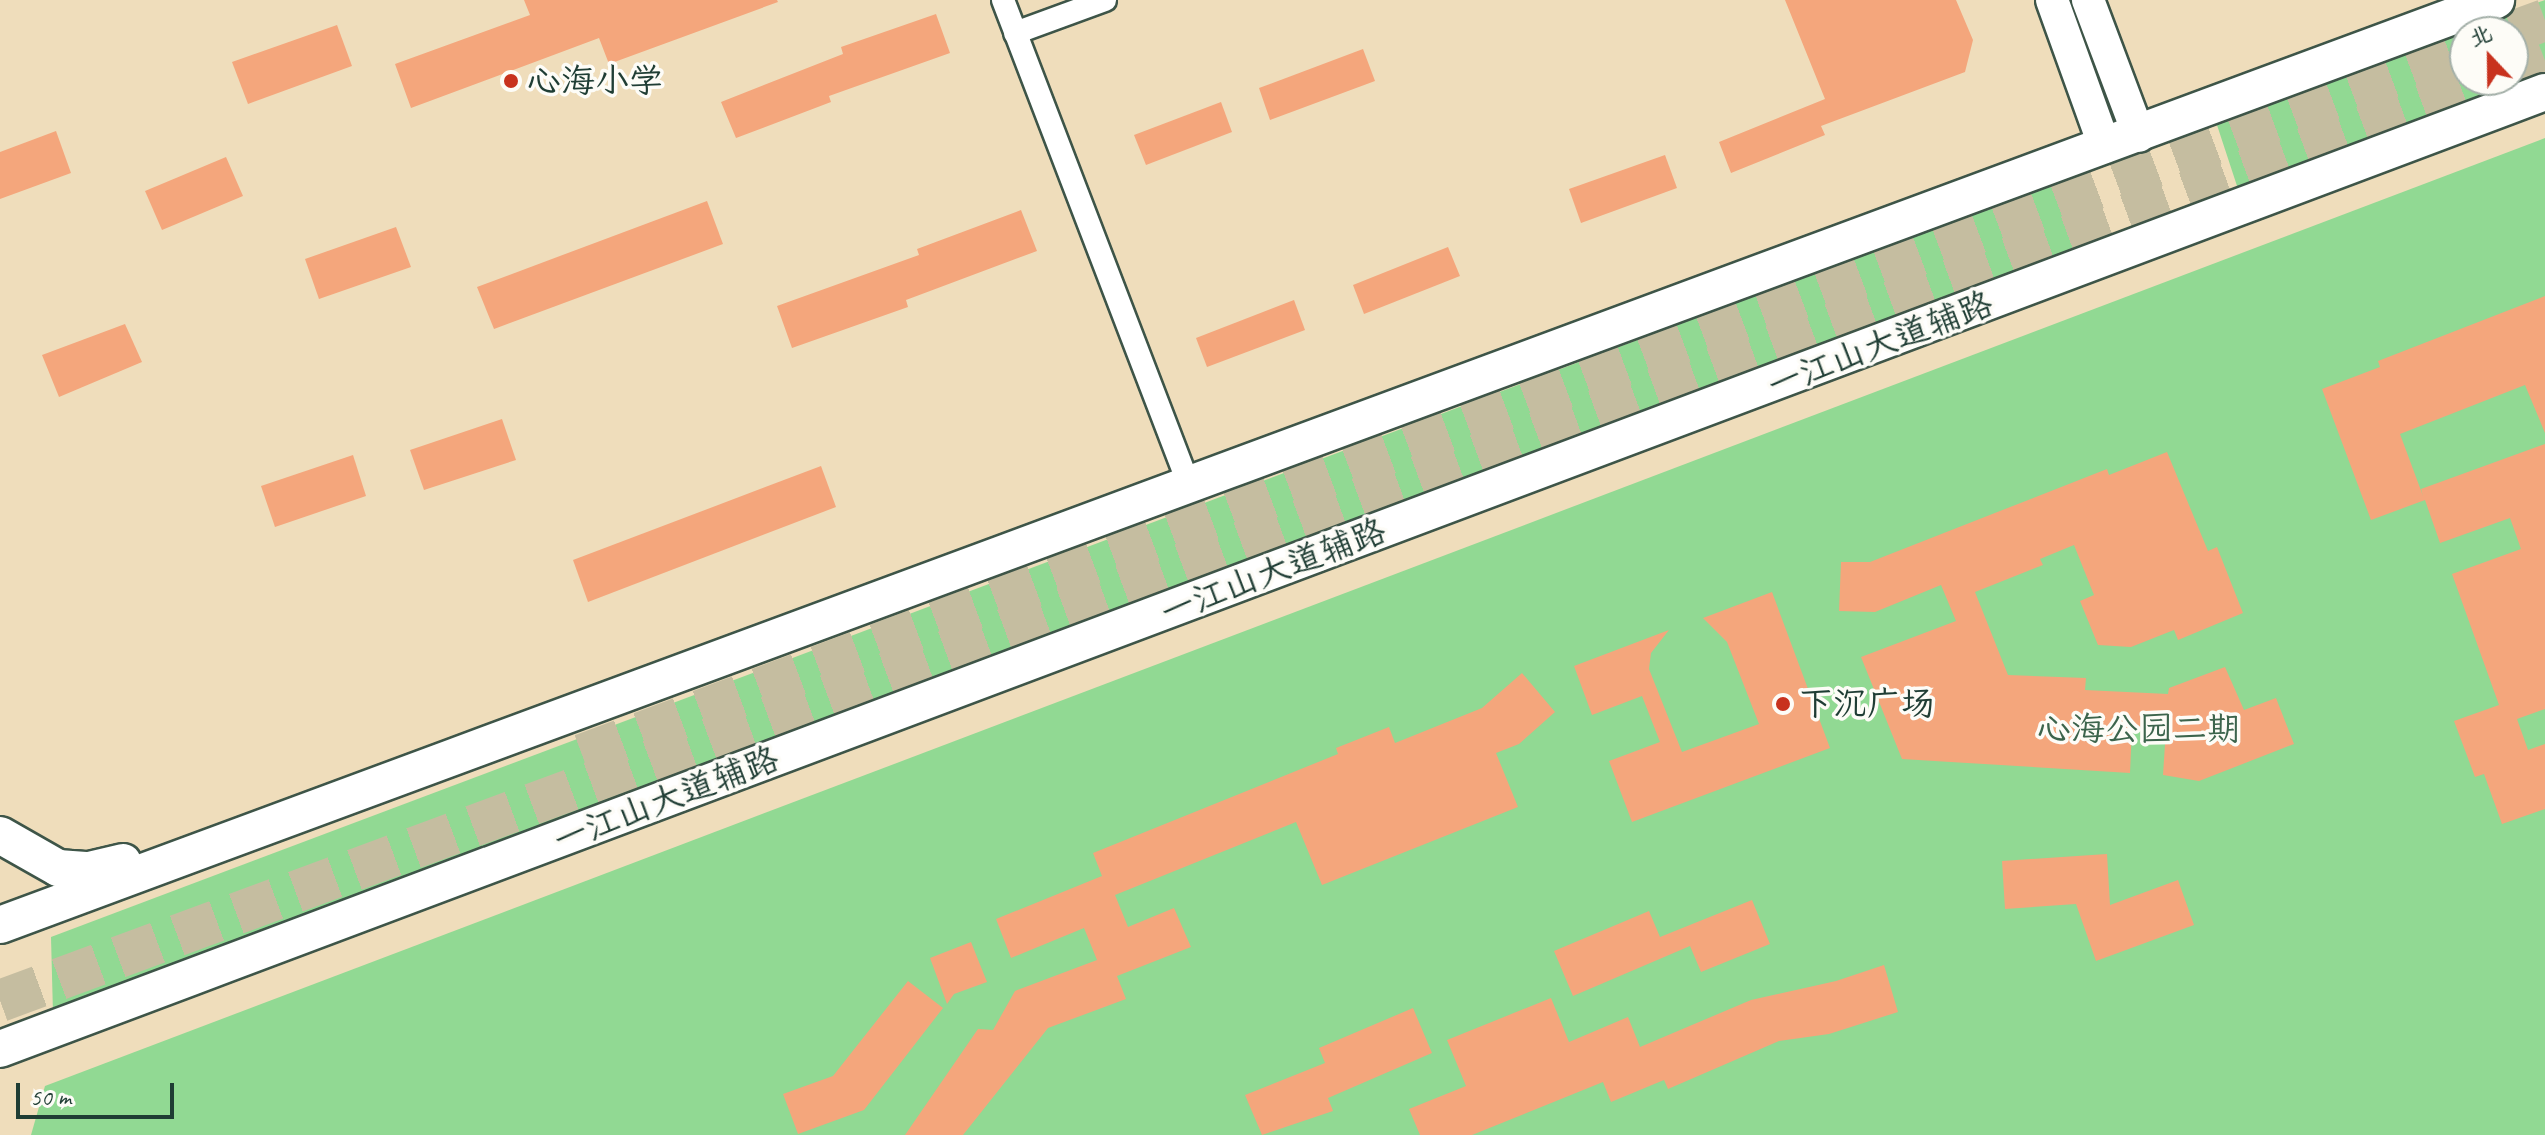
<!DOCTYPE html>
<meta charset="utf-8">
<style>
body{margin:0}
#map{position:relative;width:2545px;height:1135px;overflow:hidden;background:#efddbb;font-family:Caveat,"LXGW WenKai TC",sans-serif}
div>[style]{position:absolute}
.green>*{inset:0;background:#91d993}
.building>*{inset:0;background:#f4a67c}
.highway-tunnel>*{height:42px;margin-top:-21px;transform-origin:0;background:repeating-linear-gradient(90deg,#c5bda0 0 42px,transparent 0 63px)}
.roads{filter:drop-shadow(2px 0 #3e5548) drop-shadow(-2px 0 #3e5548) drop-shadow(0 2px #3e5548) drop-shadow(0 -2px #3e5548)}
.street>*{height:22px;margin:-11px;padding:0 11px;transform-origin:11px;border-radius:11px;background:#fff}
.secondary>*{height:32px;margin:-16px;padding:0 16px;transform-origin:16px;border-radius:16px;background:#fff}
.primary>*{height:36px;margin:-18px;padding:0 18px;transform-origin:18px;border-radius:18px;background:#fff}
.dots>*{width:22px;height:22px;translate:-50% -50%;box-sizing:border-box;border:4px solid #fdfcf7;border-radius:50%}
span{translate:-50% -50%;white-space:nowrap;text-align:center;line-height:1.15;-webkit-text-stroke:7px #fdfcf7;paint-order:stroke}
.poi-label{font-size:34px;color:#1f3d34}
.left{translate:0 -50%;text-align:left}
.street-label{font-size:34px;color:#1f3d34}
.park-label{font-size:34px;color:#3c644c}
.north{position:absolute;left:2449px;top:16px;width:80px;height:80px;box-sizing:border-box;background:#fdfcf7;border:2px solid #a4b0a9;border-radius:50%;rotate:338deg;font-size:22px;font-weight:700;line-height:32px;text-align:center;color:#1f3d34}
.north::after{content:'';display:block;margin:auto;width:28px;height:36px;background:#c8321e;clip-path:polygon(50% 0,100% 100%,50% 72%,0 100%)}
.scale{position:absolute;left:16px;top:1083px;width:158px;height:36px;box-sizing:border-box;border:4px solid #1f3d34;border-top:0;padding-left:10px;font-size:24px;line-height:28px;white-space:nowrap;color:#1f3d34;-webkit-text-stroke:6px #fdfcf7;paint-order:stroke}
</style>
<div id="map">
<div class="green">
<div style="clip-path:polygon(evenodd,2545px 0,2545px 76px,2239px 192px,2216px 122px,2545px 0,2465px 32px,2513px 32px,2513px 80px,2465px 80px,2465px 32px)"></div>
<div style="clip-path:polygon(2545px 138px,2545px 1135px,31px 1135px,45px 1086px)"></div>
<div style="clip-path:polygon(2052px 184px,2075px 253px,53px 1014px,51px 937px)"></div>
</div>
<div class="building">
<div style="clip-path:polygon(524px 0,777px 0,778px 2px,609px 64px,599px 38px,411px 108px,395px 64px,530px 15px)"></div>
<div style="clip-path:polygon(1785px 0,1956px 0,1973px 40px,1965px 72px,1821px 126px,1825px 135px,1731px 173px,1719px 142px,1825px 99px)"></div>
<div style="clip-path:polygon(936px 14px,950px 53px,829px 96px,831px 102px,736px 138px,721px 102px,843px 54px,841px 47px)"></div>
<div style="clip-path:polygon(337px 25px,352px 66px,248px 104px,232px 62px)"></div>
<div style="clip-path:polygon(1363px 49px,1375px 81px,1270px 120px,1259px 88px)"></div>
<div style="clip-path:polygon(1221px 102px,1232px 132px,1146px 165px,1134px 135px)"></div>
<div style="clip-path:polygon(56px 131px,71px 173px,0 199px,0 152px)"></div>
<div style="clip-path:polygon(1665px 155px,1677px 188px,1581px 223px,1569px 189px)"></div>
<div style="clip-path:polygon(226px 157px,243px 196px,162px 230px,145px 191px)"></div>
<div style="clip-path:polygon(707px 201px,723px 244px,494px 329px,477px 287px)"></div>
<div style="clip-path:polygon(1021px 210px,1037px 251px,906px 300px,908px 307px,792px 348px,777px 306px,919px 255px,917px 249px)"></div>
<div style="clip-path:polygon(396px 227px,411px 267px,319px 299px,305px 259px)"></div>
<div style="clip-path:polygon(1448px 247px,1460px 276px,1364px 314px,1353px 285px)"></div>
<div style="clip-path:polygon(2545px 296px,2545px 433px,2525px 385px,2400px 434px,2423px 496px,2421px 489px,2545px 444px,2545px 709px,2517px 719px,2528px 750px,2545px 744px,2545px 809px,2502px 824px,2484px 774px,2475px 777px,2454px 721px,2499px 705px,2452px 574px,2521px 549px,2510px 518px,2440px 543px,2425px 500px,2371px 520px,2322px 389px,2380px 367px,2378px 361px)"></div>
<div style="clip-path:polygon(1294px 300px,1305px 330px,1207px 367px,1196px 338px)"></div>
<div style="clip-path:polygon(125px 324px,142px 362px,59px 397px,42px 355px)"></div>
<div style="clip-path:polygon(502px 419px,516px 460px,424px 490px,410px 450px)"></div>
<div style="clip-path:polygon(2167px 452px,2208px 551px,2217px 547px,2243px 613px,2178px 640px,2174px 630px,2131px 647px,2098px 645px,2080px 601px,2094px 595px,2074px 545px,2040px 559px,2043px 565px,1975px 592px,2008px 675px,2086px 678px,2085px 690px,2168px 694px,2169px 688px,2225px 667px,2244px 710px,2276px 698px,2294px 744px,2199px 781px,2163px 775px,2166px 729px,2132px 727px,2130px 773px,1902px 759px,1861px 657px,1956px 621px,1941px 585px,1875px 612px,1839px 611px,1841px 562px,1870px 562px,2107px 469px,2109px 475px)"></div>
<div style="clip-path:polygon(353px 455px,366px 496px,275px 527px,261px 486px)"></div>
<div style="clip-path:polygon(821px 466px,836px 507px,588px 602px,573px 560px)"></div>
<div style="clip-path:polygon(1772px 592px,1830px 748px,1632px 822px,1609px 761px,1660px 742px,1642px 696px,1592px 715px,1574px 666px,1669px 630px,1651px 653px,1649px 669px,1682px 752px,1759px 724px,1727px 642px,1703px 618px)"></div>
<div style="clip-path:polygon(1522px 673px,1555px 712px,1519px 744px,1496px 753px,1518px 807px,1322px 885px,1296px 822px,1115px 895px,1128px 927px,1174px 908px,1191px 947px,1117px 976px,1126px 999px,1048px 1028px,963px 1135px,905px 1135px,978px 1029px,993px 1030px,1015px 991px,1097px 960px,1084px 928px,1011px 958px,996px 919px,1102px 876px,1093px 853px,1338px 754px,1336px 748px,1389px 727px,1395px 743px,1482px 708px)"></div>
<div style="clip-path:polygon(2107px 854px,2110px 905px,2178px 880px,2194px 925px,2096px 961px,2076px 904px,2005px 909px,2002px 861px)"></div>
<div style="clip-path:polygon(1752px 900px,1770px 944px,1701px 972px,1690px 946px,1573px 996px,1554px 951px,1649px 911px,1660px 937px)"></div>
<div style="clip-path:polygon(971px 942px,987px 982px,954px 994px,947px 1004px,930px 958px)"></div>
<div style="clip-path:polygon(1884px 965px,1898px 1012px,1829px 1034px,1779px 1041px,1668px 1089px,1664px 1080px,1611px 1102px,1603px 1082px,1472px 1135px,1420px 1135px,1409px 1109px,1466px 1086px,1447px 1040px,1551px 998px,1569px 1042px,1628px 1017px,1640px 1047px,1751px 1000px,1836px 981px)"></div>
<div style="clip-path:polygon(908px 981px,943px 1008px,864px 1110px,798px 1134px,783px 1094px,833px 1076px)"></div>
<div style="clip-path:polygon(1413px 1008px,1432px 1053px,1328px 1098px,1333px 1111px,1262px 1135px,1245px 1095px,1325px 1063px,1319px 1048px)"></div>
</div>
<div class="highway-tunnel">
<div style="left:2512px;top:32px;width:35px;rotate:-20deg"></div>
<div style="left:2513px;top:72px;width:34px;rotate:-21deg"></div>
<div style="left:582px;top:755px;width:2011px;rotate:-20.53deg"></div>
<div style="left:0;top:1001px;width:2656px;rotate:-20.29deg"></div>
</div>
<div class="roads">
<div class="street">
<div style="left:1003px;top:0;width:519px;rotate:69.02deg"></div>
<div style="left:1015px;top:33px;width:96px;rotate:-20.1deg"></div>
</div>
<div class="secondary">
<div style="left:2052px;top:0;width:156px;rotate:70.2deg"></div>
<div style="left:2088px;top:0;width:145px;rotate:69.4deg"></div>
</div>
<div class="primary">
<div style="left:0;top:835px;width:67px;rotate:29.6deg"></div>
<div style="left:58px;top:868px;width:31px;rotate:4deg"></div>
<div style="left:89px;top:870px;width:35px;rotate:-13deg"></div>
<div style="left:0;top:925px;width:2662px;rotate:-20.33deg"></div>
<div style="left:0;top:1049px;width:2719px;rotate:-20.61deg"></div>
</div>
</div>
<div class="dots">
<div style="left:511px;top:81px;background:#c8321e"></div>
<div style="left:1783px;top:704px;background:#c8321e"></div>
</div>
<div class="poi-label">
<span class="left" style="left:527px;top:81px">心海小学</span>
<span class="left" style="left:1799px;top:704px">下沉广场</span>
</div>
<div class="street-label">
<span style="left:1880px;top:344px;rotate:-21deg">一江山大道辅路</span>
<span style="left:1273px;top:571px;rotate:-21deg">一江山大道辅路</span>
<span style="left:666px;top:799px;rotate:-21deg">一江山大道辅路</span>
</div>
<div class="park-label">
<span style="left:2139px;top:729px">心海公园二期</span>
</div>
<div class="north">北</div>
<div class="scale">50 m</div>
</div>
